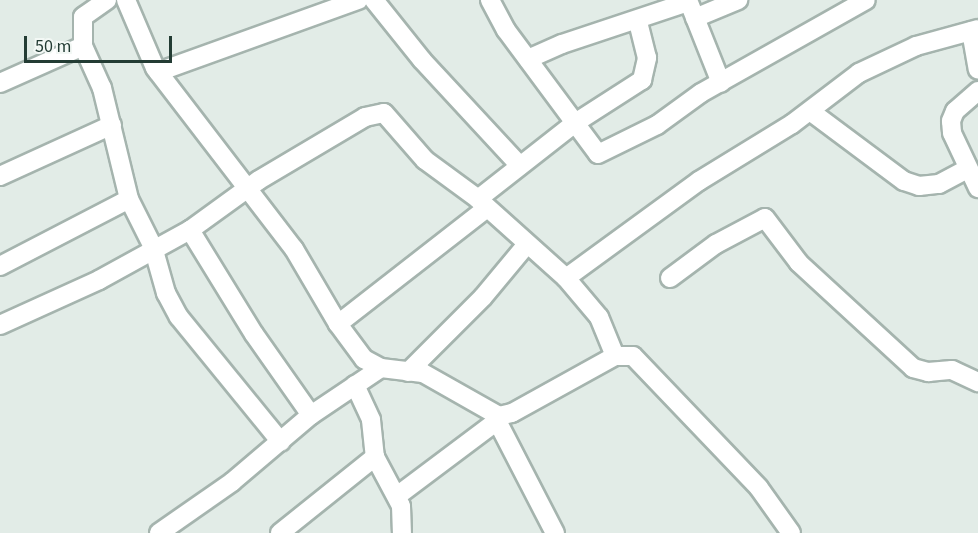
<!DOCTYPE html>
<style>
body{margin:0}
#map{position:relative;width:978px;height:533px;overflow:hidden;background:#e2ece7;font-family:"Source Sans 3",sans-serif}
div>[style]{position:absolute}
.roads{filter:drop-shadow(2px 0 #a5b4ae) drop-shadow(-2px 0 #a5b4ae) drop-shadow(0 2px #a5b4ae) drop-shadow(0 -2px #a5b4ae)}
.street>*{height:18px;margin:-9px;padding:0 9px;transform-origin:9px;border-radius:9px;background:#fff}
span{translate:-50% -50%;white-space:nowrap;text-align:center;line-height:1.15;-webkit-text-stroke:6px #f3f8f5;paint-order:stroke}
.scale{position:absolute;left:24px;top:36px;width:148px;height:27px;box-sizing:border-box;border:3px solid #233c34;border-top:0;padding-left:8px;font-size:18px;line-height:21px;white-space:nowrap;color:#233c34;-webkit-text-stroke:4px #f3f8f5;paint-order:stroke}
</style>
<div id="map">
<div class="roads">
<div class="street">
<div style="left:107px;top:0;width:29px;rotate:145deg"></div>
<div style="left:83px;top:17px;width:29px;rotate:90deg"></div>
<div style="left:83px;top:46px;width:46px;rotate:65.7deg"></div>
<div style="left:102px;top:88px;width:114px;rotate:76.3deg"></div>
<div style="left:129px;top:199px;width:54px;rotate:63.4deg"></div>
<div style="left:153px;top:247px;width:48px;rotate:74.2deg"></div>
<div style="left:166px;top:293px;width:27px;rotate:62deg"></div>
<div style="left:179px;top:317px;width:161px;rotate:50.8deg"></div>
<div style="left:126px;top:0;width:74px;rotate:66.9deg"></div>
<div style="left:155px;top:68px;width:228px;rotate:52.5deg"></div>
<div style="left:294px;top:249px;width:87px;rotate:59.6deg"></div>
<div style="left:338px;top:324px;width:44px;rotate:53.4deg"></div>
<div style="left:364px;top:359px;width:19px;rotate:28deg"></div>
<div style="left:381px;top:368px;width:42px;rotate:6.8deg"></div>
<div style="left:423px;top:373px;width:87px;rotate:29.5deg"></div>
<div style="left:499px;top:416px;width:13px;rotate:-13deg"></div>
<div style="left:512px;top:413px;width:118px;rotate:-29deg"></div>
<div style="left:615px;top:356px;width:18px"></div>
<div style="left:633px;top:356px;width:182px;rotate:46.3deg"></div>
<div style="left:759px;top:488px;width:55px;rotate:54.6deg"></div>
<div style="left:374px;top:0;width:77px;rotate:51.3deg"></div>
<div style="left:422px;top:60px;width:144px;rotate:47.2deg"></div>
<div style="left:490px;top:0;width:34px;rotate:62deg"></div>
<div style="left:506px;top:30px;width:154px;rotate:53.4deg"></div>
<div style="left:598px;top:154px;width:66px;rotate:-26.2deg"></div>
<div style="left:657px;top:125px;width:54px;rotate:-36deg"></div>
<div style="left:701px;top:93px;width:189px;rotate:-29.4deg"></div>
<div style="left:688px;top:0;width:89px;rotate:68.3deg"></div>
<div style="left:695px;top:18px;width:47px;rotate:-22.7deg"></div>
<div style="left:971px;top:31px;width:39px;rotate:80deg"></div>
<div style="left:528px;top:59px;width:37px;rotate:-24deg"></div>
<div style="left:562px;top:44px;width:133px;rotate:-18.4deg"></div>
<div style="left:158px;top:72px;width:213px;rotate:-19.8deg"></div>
<div style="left:0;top:83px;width:91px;rotate:-24deg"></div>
<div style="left:978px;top:91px;width:30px;rotate:139deg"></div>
<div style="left:955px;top:111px;width:11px;rotate:112deg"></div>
<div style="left:951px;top:121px;width:12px;rotate:85deg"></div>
<div style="left:952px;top:133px;width:61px;rotate:64.7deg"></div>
<div style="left:810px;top:111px;width:117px;rotate:36.7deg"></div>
<div style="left:904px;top:181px;width:16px;rotate:18deg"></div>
<div style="left:919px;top:186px;width:20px;rotate:-6deg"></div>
<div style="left:939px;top:184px;width:32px;rotate:-28deg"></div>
<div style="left:0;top:176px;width:123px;rotate:-24.5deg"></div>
<div style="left:478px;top:199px;width:123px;rotate:-38.1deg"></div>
<div style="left:575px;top:123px;width:80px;rotate:-32.7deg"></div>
<div style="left:642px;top:80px;width:23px;rotate:-77deg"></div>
<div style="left:647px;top:58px;width:38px;rotate:-104deg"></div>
<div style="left:190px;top:230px;width:85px;rotate:-35.9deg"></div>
<div style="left:259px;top:180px;width:123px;rotate:-30.7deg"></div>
<div style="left:365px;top:117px;width:19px;rotate:-12deg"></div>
<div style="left:384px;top:113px;width:62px;rotate:48.9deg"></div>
<div style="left:425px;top:160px;width:66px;rotate:36.3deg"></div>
<div style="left:478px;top:199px;width:118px;rotate:41.9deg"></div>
<div style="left:566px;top:278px;width:51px;rotate:49.8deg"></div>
<div style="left:599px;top:317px;width:42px;rotate:67.7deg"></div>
<div style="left:0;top:266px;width:145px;rotate:-27.4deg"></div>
<div style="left:566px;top:278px;width:165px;rotate:-36.1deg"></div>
<div style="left:699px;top:181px;width:109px;rotate:-31.5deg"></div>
<div style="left:792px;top:124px;width:84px;rotate:-37.3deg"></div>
<div style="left:859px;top:73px;width:63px;rotate:-25.3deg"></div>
<div style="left:916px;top:46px;width:64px;rotate:-15.3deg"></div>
<div style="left:670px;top:278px;width:57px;rotate:-36.5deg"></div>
<div style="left:716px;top:244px;width:55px;rotate:-28deg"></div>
<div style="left:765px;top:218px;width:56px;rotate:52.9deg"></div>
<div style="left:799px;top:263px;width:155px;rotate:42.6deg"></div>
<div style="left:913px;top:368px;width:16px;rotate:15deg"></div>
<div style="left:928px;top:372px;width:24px;rotate:-5deg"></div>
<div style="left:952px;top:370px;width:29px;rotate:25deg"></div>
<div style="left:338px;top:324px;width:189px;rotate:-37.9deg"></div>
<div style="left:0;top:325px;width:109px;rotate:-24.4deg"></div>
<div style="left:99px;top:280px;width:104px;rotate:-28.8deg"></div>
<div style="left:190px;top:230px;width:122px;rotate:58.4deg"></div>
<div style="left:254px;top:334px;width:99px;rotate:54.9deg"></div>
<div style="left:408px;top:372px;width:106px;rotate:-45deg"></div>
<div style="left:483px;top:297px;width:69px;rotate:-50.3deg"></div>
<div style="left:355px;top:385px;width:38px;rotate:65deg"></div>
<div style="left:371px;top:420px;width:37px;rotate:84deg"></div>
<div style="left:375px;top:457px;width:55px;rotate:62deg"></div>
<div style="left:401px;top:506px;width:27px;rotate:88deg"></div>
<div style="left:494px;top:415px;width:133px;rotate:62.7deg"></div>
<div style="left:397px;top:496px;width:125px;rotate:-36.9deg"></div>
<div style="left:159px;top:533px;width:89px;rotate:-34.9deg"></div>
<div style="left:232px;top:482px;width:104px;rotate:-40.3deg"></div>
<div style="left:311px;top:415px;width:84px;rotate:-33.9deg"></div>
<div style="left:280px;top:533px;width:122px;rotate:-38.7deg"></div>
</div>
</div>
<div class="scale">50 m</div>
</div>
